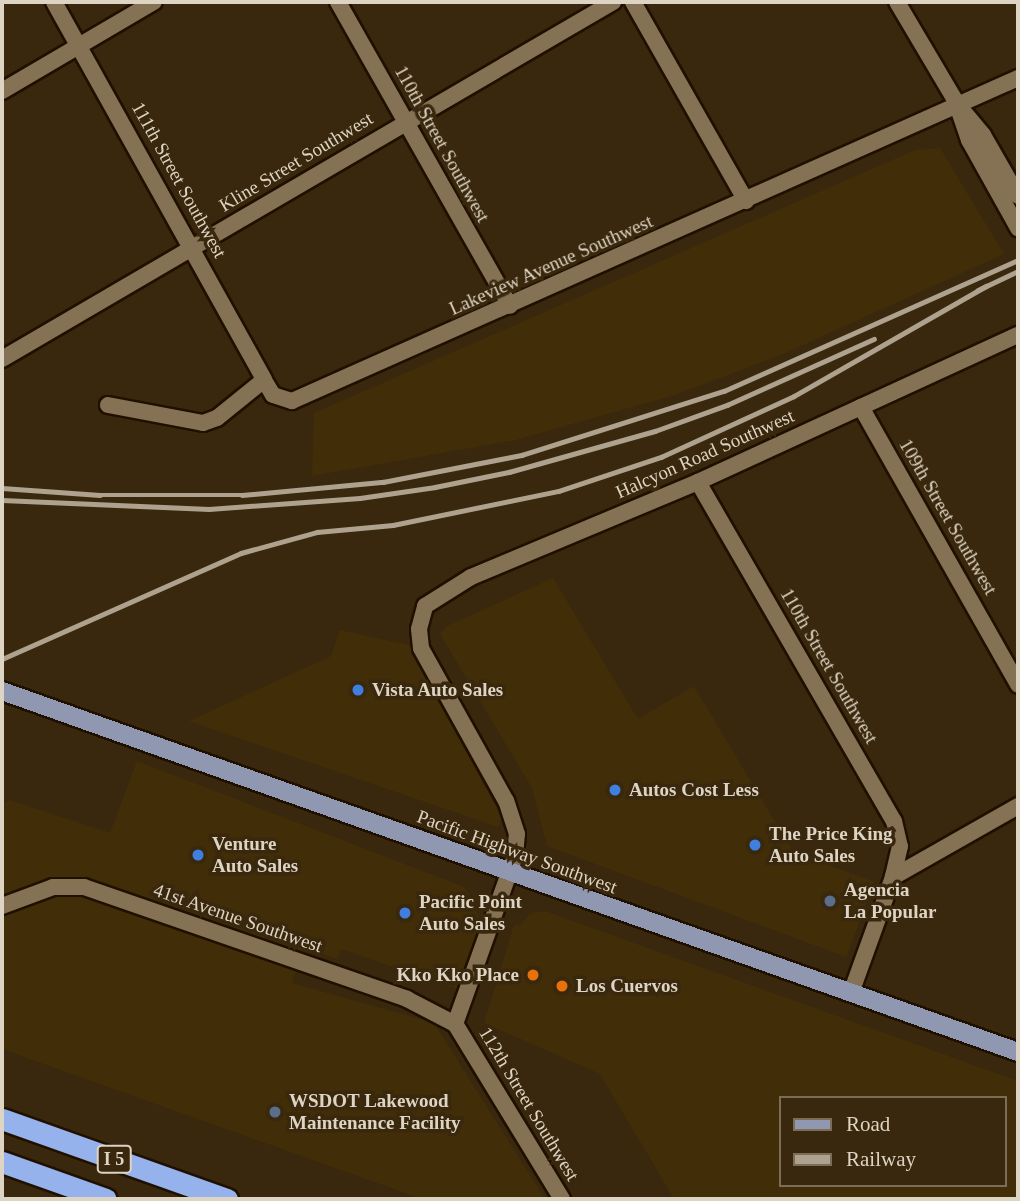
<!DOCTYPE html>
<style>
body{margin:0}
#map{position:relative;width:1020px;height:1201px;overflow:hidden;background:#39280d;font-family:Georgia,serif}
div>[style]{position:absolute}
.built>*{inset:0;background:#412d08}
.roads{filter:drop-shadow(2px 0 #201000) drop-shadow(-2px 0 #201000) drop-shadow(0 2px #201000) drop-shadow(0 -2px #201000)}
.minor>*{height:16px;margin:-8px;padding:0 8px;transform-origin:8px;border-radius:8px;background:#857255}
.major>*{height:18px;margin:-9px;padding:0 9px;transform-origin:9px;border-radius:9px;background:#8f98b0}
.highway>*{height:21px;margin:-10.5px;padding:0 10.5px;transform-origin:10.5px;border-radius:10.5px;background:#95b2ed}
.rail>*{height:4.5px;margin:-2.25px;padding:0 2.25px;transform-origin:2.25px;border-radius:2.25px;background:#aea28f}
.dots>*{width:19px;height:19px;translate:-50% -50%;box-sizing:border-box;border:4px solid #39280d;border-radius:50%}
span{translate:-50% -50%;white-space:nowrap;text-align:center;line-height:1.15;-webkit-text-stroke:7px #39280d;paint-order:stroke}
.shield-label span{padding:2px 5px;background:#39280d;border:2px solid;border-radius:5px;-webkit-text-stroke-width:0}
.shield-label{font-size:18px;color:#ded4c4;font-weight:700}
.street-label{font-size:19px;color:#ded4c4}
.poi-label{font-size:19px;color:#ded4c4;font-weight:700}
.left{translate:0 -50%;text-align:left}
.right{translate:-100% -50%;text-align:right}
.frame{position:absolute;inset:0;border:4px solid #ded4c4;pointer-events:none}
.legend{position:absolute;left:779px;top:1096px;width:228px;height:91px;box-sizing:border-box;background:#39280d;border:2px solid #7b6d56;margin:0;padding:9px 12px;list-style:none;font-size:21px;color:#ded4c4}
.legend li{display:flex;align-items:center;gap:14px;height:35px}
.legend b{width:35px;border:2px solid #7b6d56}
</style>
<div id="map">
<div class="built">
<div style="clip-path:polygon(940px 148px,1004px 254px,783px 354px,678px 394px,516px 440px,312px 476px,314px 413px,915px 150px)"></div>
<div style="clip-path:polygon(553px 578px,638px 719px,694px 686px,793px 852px,875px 882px,846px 957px,547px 846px,532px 788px,440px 634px,447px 626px)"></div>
<div style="clip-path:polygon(340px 630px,409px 645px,502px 818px,498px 827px,189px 721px,331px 656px)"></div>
<div style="clip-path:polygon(137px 761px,464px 887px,476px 904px,480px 923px,460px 990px,341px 949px,337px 959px,304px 947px,292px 983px,434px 1023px,545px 1199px,422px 1199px,2px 1049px,2px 804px,10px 800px,110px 833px)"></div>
<div style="clip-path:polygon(evenodd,545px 911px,1018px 1081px,1018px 1199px,674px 1199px,600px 1074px,484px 1023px,514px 925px,519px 926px,531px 913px,545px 911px,780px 1098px,1004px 1098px,1004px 1185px,780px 1185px,780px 1098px)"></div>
</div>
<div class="roads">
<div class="minor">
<div style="left:54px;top:2px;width:432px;rotate:60.9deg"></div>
<div style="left:264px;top:380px;width:17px;rotate:59deg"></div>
<div style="left:273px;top:395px;width:20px;rotate:18deg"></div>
<div style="left:292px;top:401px;width:795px;rotate:-23.98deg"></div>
<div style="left:338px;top:2px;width:349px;rotate:60.5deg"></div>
<div style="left:633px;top:2px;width:229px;rotate:60.4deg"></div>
<div style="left:897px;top:2px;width:120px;rotate:59.4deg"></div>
<div style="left:958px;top:105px;width:39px;rotate:50deg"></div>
<div style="left:983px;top:135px;width:70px;rotate:60.2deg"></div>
<div style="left:2px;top:91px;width:176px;rotate:-30.4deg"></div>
<div style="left:959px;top:111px;width:31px;rotate:71deg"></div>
<div style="left:969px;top:140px;width:101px;rotate:60.9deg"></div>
<div style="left:2px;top:359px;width:708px;rotate:-30.3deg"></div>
<div style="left:108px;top:405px;width:97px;rotate:10.7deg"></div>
<div style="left:203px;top:423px;width:15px;rotate:-20deg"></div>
<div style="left:217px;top:418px;width:60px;rotate:-39deg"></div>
<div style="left:861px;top:407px;width:319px;rotate:60.5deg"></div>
<div style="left:698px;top:482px;width:392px;rotate:60deg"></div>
<div style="left:894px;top:821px;width:26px;rotate:77deg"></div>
<div style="left:900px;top:846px;width:32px;rotate:103deg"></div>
<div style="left:2px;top:906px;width:54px;rotate:-20.4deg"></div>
<div style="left:53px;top:887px;width:31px"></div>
<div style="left:84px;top:887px;width:342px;rotate:19.1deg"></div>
<div style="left:407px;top:999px;width:54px;rotate:27.5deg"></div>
<div style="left:851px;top:993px;width:123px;rotate:-70.1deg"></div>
<div style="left:893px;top:877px;width:144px;rotate:-29.6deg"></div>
<div style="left:562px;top:1199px;width:205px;rotate:-121.4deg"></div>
<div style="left:455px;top:1024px;width:178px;rotate:-70.3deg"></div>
<div style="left:515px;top:856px;width:22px;rotate:-85deg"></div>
<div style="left:517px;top:834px;width:35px;rotate:-108deg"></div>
<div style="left:506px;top:801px;width:175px;rotate:-119.1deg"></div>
<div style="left:421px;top:648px;width:19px;rotate:-96deg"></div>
<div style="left:419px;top:629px;width:24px;rotate:-75deg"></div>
<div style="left:425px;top:606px;width:54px;rotate:-32.2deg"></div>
<div style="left:471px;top:577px;width:246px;rotate:-22.7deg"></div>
<div style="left:698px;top:482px;width:352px;rotate:-24.7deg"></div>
</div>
<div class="major">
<div style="left:2px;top:691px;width:1078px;rotate:19.56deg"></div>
</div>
<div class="highway">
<div style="left:2px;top:1119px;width:239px;rotate:19.6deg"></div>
<div style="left:2px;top:1162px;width:110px;rotate:19.6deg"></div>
</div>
</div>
<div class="rail">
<div style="left:978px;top:290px;width:44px;rotate:-25.4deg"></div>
<div style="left:2px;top:488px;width:98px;rotate:4.1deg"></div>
<div style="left:100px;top:495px;width:142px"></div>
<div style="left:242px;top:495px;width:142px;rotate:-5.3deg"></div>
<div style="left:383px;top:482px;width:142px;rotate:-11deg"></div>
<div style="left:522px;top:455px;width:212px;rotate:-17.6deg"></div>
<div style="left:724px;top:391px;width:322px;rotate:-24deg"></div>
<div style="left:2px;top:500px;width:207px;rotate:2.5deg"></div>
<div style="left:209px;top:509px;width:151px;rotate:-4.2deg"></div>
<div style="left:360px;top:498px;width:76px;rotate:-8.3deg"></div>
<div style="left:435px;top:487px;width:76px;rotate:-11.5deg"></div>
<div style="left:509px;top:472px;width:152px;rotate:-15.7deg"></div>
<div style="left:655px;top:431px;width:77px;rotate:-19.9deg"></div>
<div style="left:727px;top:405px;width:161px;rotate:-24.2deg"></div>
<div style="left:2px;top:659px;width:261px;rotate:-23.9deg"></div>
<div style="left:241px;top:553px;width:79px;rotate:-15.4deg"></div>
<div style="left:317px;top:532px;width:76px;rotate:-5.3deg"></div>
<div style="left:393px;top:525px;width:169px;rotate:-11.6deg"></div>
<div style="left:559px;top:491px;width:108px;rotate:-18.4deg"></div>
<div style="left:661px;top:457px;width:146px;rotate:-24.6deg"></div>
<div style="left:794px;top:396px;width:221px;rotate:-29.8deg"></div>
</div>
<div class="dots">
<div style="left:358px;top:690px;background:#3f7fe0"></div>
<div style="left:615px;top:790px;background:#3f7fe0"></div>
<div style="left:755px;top:845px;background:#3f7fe0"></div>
<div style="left:198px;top:855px;background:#3f7fe0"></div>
<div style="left:830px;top:901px;background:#5c6f8a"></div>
<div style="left:405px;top:913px;background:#3f7fe0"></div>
<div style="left:533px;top:975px;background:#e8710a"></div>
<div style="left:562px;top:986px;background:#e8710a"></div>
<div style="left:275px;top:1112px;background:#5c6f8a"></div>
</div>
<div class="shield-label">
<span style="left:114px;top:1159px">I 5</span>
</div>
<div class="street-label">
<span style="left:442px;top:144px;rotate:61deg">110th Street Southwest</span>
<span style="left:296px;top:162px;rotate:-31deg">Kline Street Southwest</span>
<span style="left:179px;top:180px;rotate:61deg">111th Street Southwest</span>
<span style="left:551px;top:265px;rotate:-24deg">Lakeview Avenue Southwest</span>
<span style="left:705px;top:454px;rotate:-24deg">Halcyon Road Southwest</span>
<span style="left:948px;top:517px;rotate:60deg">109th Street Southwest</span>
<span style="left:829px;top:666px;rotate:60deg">110th Street Southwest</span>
<span style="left:517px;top:852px;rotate:20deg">Pacific Highway Southwest</span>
<span style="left:238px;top:918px;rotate:19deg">41st Avenue Southwest</span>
<span style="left:529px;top:1104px;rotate:59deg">112th Street Southwest</span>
</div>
<div class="poi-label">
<span class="left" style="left:372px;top:690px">Vista Auto Sales</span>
<span class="left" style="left:629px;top:790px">Autos Cost Less</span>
<span class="left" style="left:769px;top:845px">The Price King<br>Auto Sales</span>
<span class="left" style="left:212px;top:855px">Venture<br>Auto Sales</span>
<span class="left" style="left:844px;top:901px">Agencia<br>La Popular</span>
<span class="left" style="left:419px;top:913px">Pacific Point<br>Auto Sales</span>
<span class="right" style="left:519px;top:975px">Kko Kko Place</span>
<span class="left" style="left:576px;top:986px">Los Cuervos</span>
<span class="left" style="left:289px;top:1112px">WSDOT Lakewood<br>Maintenance Facility</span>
</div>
<div class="frame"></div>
<ul class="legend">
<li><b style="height:9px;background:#8f98b0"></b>Road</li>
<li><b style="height:9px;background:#aea28f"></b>Railway</li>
</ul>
</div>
